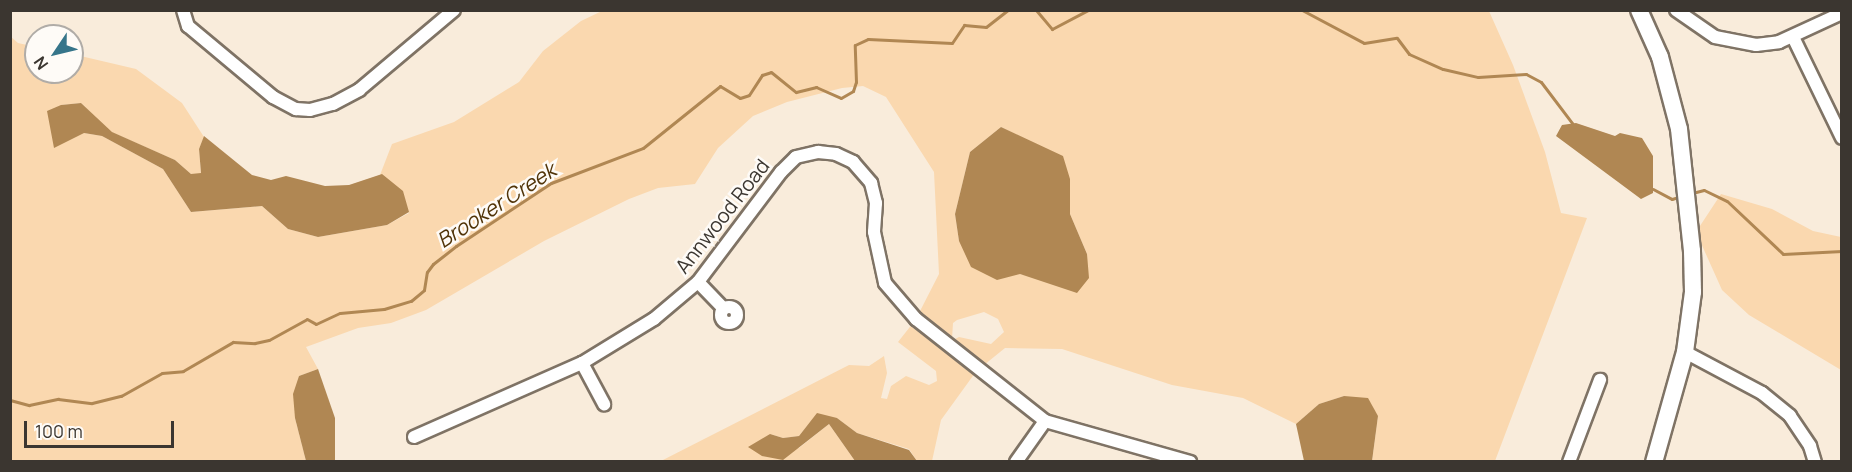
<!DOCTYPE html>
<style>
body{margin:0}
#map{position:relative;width:1852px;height:472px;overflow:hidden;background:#f9ecdb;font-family:Manrope,sans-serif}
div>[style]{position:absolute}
.green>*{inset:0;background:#fad8af}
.water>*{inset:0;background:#b08753}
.stream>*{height:3px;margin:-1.5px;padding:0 1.5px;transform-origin:1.5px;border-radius:1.5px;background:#b08753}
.roads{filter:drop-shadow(2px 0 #7f7365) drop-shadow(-2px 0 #7f7365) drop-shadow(0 2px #7f7365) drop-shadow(0 -2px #7f7365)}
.street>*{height:12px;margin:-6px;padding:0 6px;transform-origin:6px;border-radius:6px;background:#fff}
.street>.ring{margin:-6px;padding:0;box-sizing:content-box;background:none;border:12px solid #fff;border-radius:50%}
.secondary>*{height:16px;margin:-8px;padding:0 8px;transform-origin:8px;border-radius:8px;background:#fff}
span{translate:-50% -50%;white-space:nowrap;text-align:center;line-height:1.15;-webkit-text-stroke:5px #fefbf7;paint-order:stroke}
.street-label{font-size:20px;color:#3b3630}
.water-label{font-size:21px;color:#513408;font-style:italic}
.frame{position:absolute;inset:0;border:12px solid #3b3630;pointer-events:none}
.north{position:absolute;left:24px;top:24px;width:60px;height:60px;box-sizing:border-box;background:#fefbf7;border:2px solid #b0aca7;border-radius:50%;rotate:235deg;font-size:16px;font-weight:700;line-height:24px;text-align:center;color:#3b3630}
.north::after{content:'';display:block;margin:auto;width:21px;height:27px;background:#36758a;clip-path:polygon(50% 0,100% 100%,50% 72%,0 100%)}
.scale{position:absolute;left:24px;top:421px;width:150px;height:27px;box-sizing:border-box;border:3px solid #3b3630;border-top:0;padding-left:8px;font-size:18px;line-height:21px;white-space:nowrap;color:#3b3630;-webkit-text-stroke:4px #fefbf7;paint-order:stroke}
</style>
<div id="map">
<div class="green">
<div style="clip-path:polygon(evenodd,602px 11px,1489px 11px,1513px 65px,1545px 152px,1561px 213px,1587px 218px,1495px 461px,1372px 461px,1378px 416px,1344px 396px,1319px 404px,1296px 424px,1243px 398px,1172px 385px,1062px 349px,1005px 348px,984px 365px,953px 340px,959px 337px,991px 344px,1004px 332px,998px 319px,984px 312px,957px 320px,953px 323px,952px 339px,919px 313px,939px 274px,934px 172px,886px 97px,863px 86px,842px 88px,787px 102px,753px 116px,718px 148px,695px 184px,658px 188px,629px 199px,544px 241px,426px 310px,391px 323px,358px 328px,306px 347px,318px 369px,299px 376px,295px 418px,306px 461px,11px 461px,10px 36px,18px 43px,36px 47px,36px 72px,72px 72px,72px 54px,136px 69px,182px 103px,204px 137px,199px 149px,201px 174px,191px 174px,175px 160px,111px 132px,81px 103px,61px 105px,84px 133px,102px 136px,163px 169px,191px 212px,262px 206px,288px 229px,318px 237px,387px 225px,409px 213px,380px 175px,392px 144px,454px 122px,519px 82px,543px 51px,581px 21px,602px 11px,1001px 127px,1040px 147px,1070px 180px,1070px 214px,1087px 254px,1046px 280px,1020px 274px,959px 241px,955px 214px,970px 152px,1001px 127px)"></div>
<div style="clip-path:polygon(1721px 194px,1772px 209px,1813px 231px,1841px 237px,1841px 370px,1749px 315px,1722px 290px,1696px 232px)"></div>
<div style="clip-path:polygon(913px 323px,975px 373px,941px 420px,932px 461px,917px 461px,909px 449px,857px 433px,837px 418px,811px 421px,799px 436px,783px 438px,770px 434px,799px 448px,829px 424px,855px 461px,659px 462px,849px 365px,869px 366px,884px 356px,887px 373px,881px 398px,887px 399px,891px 386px,906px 376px,929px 385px,937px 381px,936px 371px,898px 342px)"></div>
</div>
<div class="water">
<div style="clip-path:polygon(81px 103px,112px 132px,175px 160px,191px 174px,201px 173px,199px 149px,204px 136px,252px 175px,271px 180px,286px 176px,325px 186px,349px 185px,382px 174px,403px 191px,409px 212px,387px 225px,318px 237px,288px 229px,262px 206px,191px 212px,163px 169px,102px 136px,84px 133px,54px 148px,47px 111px,61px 105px)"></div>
<div style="clip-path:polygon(1576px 123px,1615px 136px,1620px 133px,1642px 138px,1653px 156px,1653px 193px,1641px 199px,1556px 136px,1562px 125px)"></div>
<div style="clip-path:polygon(1001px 127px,1063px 156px,1070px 179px,1070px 214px,1087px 254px,1089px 278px,1077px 293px,1020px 274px,997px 280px,971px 267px,959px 241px,955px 214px,970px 152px)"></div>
<div style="clip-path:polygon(318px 369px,335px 418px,335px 461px,306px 461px,295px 418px,293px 394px,299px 376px)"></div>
<div style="clip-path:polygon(1344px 396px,1368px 398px,1378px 416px,1372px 461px,1304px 461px,1296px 424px,1319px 404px)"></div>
<div style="clip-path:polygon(817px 413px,837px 418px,857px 433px,909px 450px,917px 461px,855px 461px,829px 424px,783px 460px,762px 456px,748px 447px,770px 434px,783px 438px,799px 436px)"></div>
</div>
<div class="stream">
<div style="left:1036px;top:10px;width:25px;rotate:50deg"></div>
<div style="left:1052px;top:29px;width:41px;rotate:-27.8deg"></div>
<div style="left:1302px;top:10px;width:70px;rotate:28deg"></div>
<div style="left:1364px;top:43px;width:33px;rotate:-9deg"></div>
<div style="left:1397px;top:38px;width:20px;rotate:53deg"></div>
<div style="left:1409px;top:54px;width:37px;rotate:24deg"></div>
<div style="left:1443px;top:69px;width:36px;rotate:13deg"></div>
<div style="left:1478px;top:77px;width:48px;rotate:-3.6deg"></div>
<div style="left:1526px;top:74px;width:17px;rotate:28deg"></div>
<div style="left:1541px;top:82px;width:56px;rotate:52.9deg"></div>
<div style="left:1653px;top:189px;width:21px;rotate:28deg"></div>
<div style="left:1672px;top:199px;width:6px;rotate:-18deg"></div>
<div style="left:1696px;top:192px;width:8px;rotate:-14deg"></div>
<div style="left:1704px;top:190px;width:25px;rotate:26deg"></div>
<div style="left:1727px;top:201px;width:77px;rotate:43.4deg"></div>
<div style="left:1783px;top:254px;width:59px;rotate:-2.9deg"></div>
<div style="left:10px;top:400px;width:20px;rotate:15deg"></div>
<div style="left:29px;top:405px;width:30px;rotate:-12deg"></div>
<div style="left:58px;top:399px;width:34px;rotate:7deg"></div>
<div style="left:92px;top:403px;width:30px;rotate:-14deg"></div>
<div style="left:121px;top:396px;width:47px;rotate:-29.3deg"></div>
<div style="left:162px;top:373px;width:21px;rotate:-5deg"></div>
<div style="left:183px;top:371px;width:58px;rotate:-30.1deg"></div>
<div style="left:233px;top:342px;width:22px;rotate:3deg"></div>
<div style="left:255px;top:343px;width:14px;rotate:-12deg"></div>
<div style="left:269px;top:340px;width:43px;rotate:-28.9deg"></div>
<div style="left:307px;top:319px;width:10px;rotate:29deg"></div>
<div style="left:316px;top:324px;width:26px;rotate:-25deg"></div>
<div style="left:340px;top:313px;width:44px;rotate:-5.2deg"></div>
<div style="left:384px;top:309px;width:28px;rotate:-17deg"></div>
<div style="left:411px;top:301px;width:17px;rotate:-40deg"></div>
<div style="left:424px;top:290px;width:18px;rotate:-81deg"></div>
<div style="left:427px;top:272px;width:10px;rotate:-53deg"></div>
<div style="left:433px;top:264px;width:29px;rotate:-38deg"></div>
<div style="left:456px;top:246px;width:114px;rotate:-33.6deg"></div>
<div style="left:551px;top:183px;width:98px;rotate:-20.8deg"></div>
<div style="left:643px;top:148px;width:99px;rotate:-38.8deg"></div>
<div style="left:720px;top:86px;width:23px;rotate:31deg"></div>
<div style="left:740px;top:98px;width:9px;rotate:-18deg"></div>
<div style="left:749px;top:95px;width:24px;rotate:-57deg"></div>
<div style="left:762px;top:75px;width:9px;rotate:-18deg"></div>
<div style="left:771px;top:72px;width:32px;rotate:39deg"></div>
<div style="left:796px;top:92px;width:21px;rotate:-14deg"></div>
<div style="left:816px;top:87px;width:27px;rotate:24deg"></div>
<div style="left:841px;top:98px;width:14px;rotate:-30deg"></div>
<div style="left:853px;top:91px;width:9px;rotate:-72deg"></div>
<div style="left:856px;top:82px;width:37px;rotate:-92deg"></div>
<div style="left:855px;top:45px;width:14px;rotate:-25deg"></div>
<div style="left:868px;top:39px;width:84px;rotate:2.7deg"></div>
<div style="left:952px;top:43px;width:22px;rotate:-56deg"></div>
<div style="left:964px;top:25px;width:22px;rotate:5deg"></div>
<div style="left:986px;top:27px;width:28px;rotate:-38deg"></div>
</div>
<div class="roads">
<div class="street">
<div style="left:183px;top:10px;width:17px;rotate:73deg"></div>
<div style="left:188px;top:26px;width:111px;rotate:39.9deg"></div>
<div style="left:273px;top:97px;width:26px;rotate:28deg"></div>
<div style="left:296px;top:109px;width:14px;rotate:4deg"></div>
<div style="left:310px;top:110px;width:24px;rotate:-15deg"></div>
<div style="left:333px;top:104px;width:30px;rotate:-28deg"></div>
<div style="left:359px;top:90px;width:124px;rotate:-40.1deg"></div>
<div style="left:1676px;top:10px;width:47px;rotate:34.7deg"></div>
<div style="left:1715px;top:37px;width:42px;rotate:11deg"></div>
<div style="left:1756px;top:45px;width:23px;rotate:-7deg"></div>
<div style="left:1779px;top:42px;width:69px;rotate:-24.7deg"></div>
<div style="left:1793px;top:37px;width:112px;rotate:64.1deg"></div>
<div style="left:698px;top:282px;width:37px;rotate:46deg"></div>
<div class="ring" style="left:721px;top:307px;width:4px;height:4px"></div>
<div style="left:1685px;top:352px;width:87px;rotate:28deg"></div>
<div style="left:1762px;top:393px;width:36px;rotate:39deg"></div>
<div style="left:1790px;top:416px;width:36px;rotate:56deg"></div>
<div style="left:1810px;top:446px;width:17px;rotate:73deg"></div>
<div style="left:582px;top:363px;width:47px;rotate:61.8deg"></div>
<div style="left:414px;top:437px;width:184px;rotate:-23.8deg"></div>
<div style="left:582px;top:363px;width:84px;rotate:-31.4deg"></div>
<div style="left:654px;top:319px;width:57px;rotate:-40.1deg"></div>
<div style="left:698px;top:282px;width:138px;rotate:-53deg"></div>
<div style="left:781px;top:172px;width:21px;rotate:-45deg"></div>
<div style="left:796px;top:157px;width:23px;rotate:-13deg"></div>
<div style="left:818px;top:152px;width:18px;rotate:6deg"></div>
<div style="left:836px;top:154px;width:19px;rotate:25deg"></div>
<div style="left:853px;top:162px;width:28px;rotate:49deg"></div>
<div style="left:871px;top:183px;width:21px;rotate:76deg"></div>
<div style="left:876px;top:203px;width:29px;rotate:94deg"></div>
<div style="left:874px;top:232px;width:52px;rotate:77.8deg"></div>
<div style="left:885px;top:283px;width:48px;rotate:49.3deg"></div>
<div style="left:916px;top:319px;width:164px;rotate:38.3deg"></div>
<div style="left:1045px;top:421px;width:151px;rotate:15.8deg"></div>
<div style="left:1016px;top:462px;width:50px;rotate:-54.7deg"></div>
<div style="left:1569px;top:462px;width:88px;rotate:-69.3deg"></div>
</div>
<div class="secondary">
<div style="left:1639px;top:10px;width:51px;rotate:65.9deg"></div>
<div style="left:1660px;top:57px;width:74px;rotate:75.2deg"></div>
<div style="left:1679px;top:129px;width:123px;rotate:83.9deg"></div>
<div style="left:1692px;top:251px;width:41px;rotate:88.6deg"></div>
<div style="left:1693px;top:292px;width:61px;rotate:97.6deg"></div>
<div style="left:1685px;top:352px;width:114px;rotate:105.7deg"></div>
</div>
</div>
<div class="street-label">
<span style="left:722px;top:216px;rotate:-52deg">Annwood Road</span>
</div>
<div class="water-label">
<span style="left:496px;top:205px;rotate:-33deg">Brooker Creek</span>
</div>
<div class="frame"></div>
<div class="north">N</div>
<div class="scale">100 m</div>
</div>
